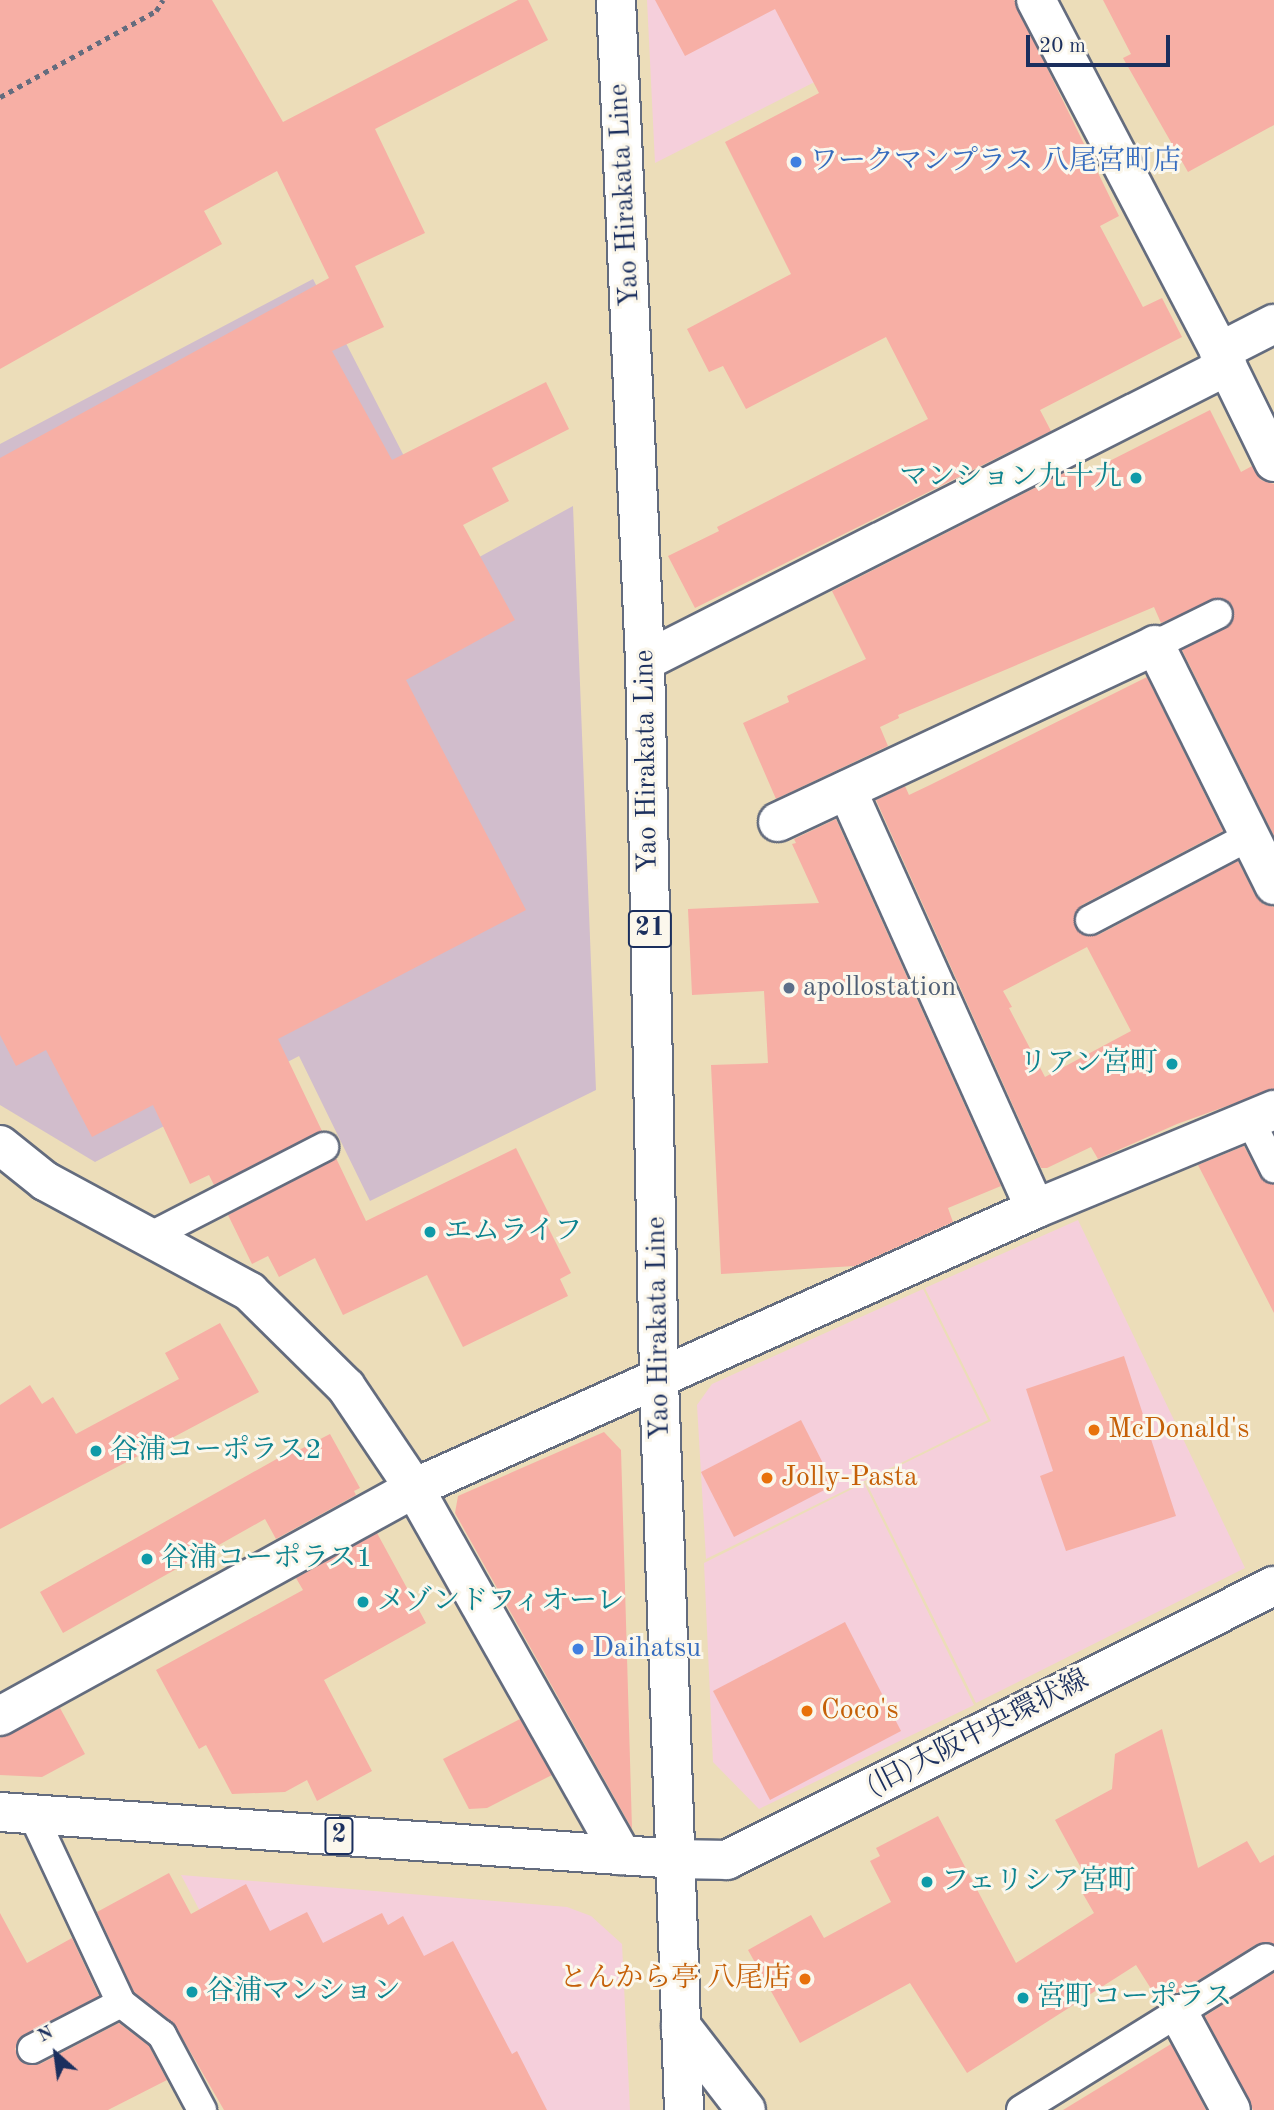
<!DOCTYPE html>
<meta charset="utf-8">
<style>
body{margin:0}
#map{position:relative;width:1274px;height:2110px;overflow:hidden;background:#ecddb9;font-family:"Old Standard TT","Noto Serif JP",serif}
div>[style]{position:absolute}
.built>*{inset:0;background:#f5cfdb}
.industrial>*{inset:0;background:#d1bdcc}
.building>*{inset:0;background:#f7afa5}
.path>*{height:4.5px;margin-top:-2.25px;transform-origin:0;background:repeating-linear-gradient(90deg,#646c7e 0 5px,transparent 0 10px)}
.roads{filter:drop-shadow(2px 0 #646c7e) drop-shadow(-2px 0 #646c7e) drop-shadow(0 2px #646c7e) drop-shadow(0 -2px #646c7e)}
.lane>*{height:28px;margin:-14px;padding:0 14px;transform-origin:14px;border-radius:14px;background:#fff}
.street>*{height:38px;margin:-19px;padding:0 19px;transform-origin:19px;border-radius:19px;background:#fff}
.secondary>*{height:38px;margin:-19px;padding:0 19px;transform-origin:19px;border-radius:19px;background:#fff}
.primary>*{height:38px;margin:-19px;padding:0 19px;transform-origin:19px;border-radius:19px;background:#fff}
.dots>*{width:19px;height:19px;translate:-50% -50%;box-sizing:border-box;border:4px solid #fbf7ec;border-radius:50%}
span{translate:-50% -50%;white-space:nowrap;text-align:center;line-height:1.15;-webkit-text-stroke:6px #fbf7ec;paint-order:stroke}
.shield-label span{padding:2px 5px;background:#fbf7ec;border:2px solid;border-radius:5px;-webkit-text-stroke-width:0}
.shield-label{font-size:26px;color:#1b2f5e;font-weight:700}
.shop-label{font-size:28px;color:#366cbe}
.left{translate:0 -50%;text-align:left}
.street-label{font-size:28px;color:#1b2f5e}
.culture-label{font-size:28px;color:#0d838f}
.right{translate:-100% -50%;text-align:right}
.service-label{font-size:28px;color:#4e5e75}
.food-label{font-size:28px;color:#c56008}
.north{position:absolute;left:21px;top:2019px;width:70px;height:70px;-webkit-text-stroke:5px #fbf7ec;paint-order:stroke;rotate:332deg;font-size:19px;font-weight:700;line-height:28px;text-align:center;color:#1b2f5e}
.north::after{content:'';display:block;margin:auto;width:24px;height:32px;background:#1b2f5e;clip-path:polygon(50% 0,100% 100%,50% 72%,0 100%)}
.scale{position:absolute;left:1026px;top:35px;width:144px;height:32px;box-sizing:border-box;border:4px solid #1b2f5e;border-top:0;padding-left:9px;font-size:21px;line-height:24px;white-space:nowrap;color:#1b2f5e;-webkit-text-stroke:5px #fbf7ec;paint-order:stroke}
</style>
<div id="map">
<div class="built">
<div style="clip-path:polygon(647px 0,976px 0,655px 163px)"></div>
<div style="clip-path:polygon(1078px 1220px,1245px 1568px,976px 1703px,866px 1482px,991px 1421px,925px 1288px)"></div>
<div style="clip-path:polygon(923px 1289px,988px 1420px,706px 1559px,697px 1405px,712px 1384px)"></div>
<div style="clip-path:polygon(864px 1483px,974px 1705px,759px 1809px,713px 1762px,704px 1563px)"></div>
<div style="clip-path:polygon(181px 1875px,567px 1907px,591px 1916px,622px 1944px,630px 2110px,304px 2110px)"></div>
</div>
<div class="industrial">
<div style="clip-path:polygon(313px 279px,461px 567px,573px 506px,596px 1090px,370px 1201px,299px 1056px,95px 1162px,0 1105px,0 444px)"></div>
</div>
<div class="building">
<div style="clip-path:polygon(0 0,212px 0,283px 122px,518px 0,528px 0,548px 40px,375px 129px,425px 233px,355px 266px,384px 327px,332px 351px,392px 460px,546px 382px,569px 429px,492px 468px,509px 501px,463px 525px,515px 620px,406px 680px,526px 910px,278px 1039px,322px 1131px,214px 1185px,209px 1175px,190px 1184px,153px 1105px,92px 1137px,46px 1050px,16px 1066px,0 1035px,0 458px,329px 278px,277px 171px,204px 211px,222px 244px,0 369px)"></div>
<div style="clip-path:polygon(655px 0,1014px 0,1119px 216px,1100px 226px,1143px 307px,1162px 298px,1182px 337px,1040px 410px,1051px 431px,695px 608px,668px 556px,719px 531px,717px 527px,928px 419px,886px 337px,746px 409px,723px 366px,709px 372px,687px 329px,791px 274px,725px 142px,819px 93px,775px 9px,685px 56px)"></div>
<div style="clip-path:polygon(1103px 0,1274px 0,1274px 125px,1188px 172px,1123px 58px,1131px 54px)"></div>
<div style="clip-path:polygon(1210px 410px,1241px 472px,1252px 466px,1261px 480px,1274px 484px,1274px 836px,1182px 650px,1231px 624px,1233px 607px,1220px 598px,1161px 623px,1154px 607px,898px 715px,899px 718px,880px 727px,888px 746px,776px 799px,743px 723px,789px 702px,787px 696px,866px 659px,832px 591px,1072px 469px,1076px 478px)"></div>
<div style="clip-path:polygon(evenodd,1147px 677px,1223px 831px,1082px 905px,1076px 912px,1075px 927px,1082px 934px,1098px 935px,1238px 861px,1255px 895px,1263px 904px,1274px 907px,1274px 1089px,1177px 1124px,1098px 1159px,1091px 1147px,1047px 1168px,1041px 1168px,876px 800px,905px 786px,909px 795px,930px 785px,1147px 677px,1087px 947px,1131px 1031px,1045px 1077px,1009px 1008px,1012px 1007px,1003px 991px,1087px 947px)"></div>
<div style="clip-path:polygon(836px 819px,1001px 1186px,948px 1208px,953px 1222px,855px 1266px,721px 1274px,711px 1065px,768px 1063px,764px 991px,692px 995px,688px 909px,819px 903px,792px 844px,796px 843px,794px 839px)"></div>
<div style="clip-path:polygon(1244px 1146px,1260px 1176px,1274px 1184px,1274px 1313px,1198px 1165px)"></div>
<div style="clip-path:polygon(516px 1148px,550px 1216px,544px 1219px,571px 1273px,560px 1279px,568px 1296px,463px 1347px,427px 1275px,343px 1315px,315px 1258px,279px 1277px,268px 1256px,252px 1264px,228px 1215px,336px 1158px,366px 1221px)"></div>
<div style="clip-path:polygon(220px 1323px,259px 1392px,0 1529px,0 1405px,30px 1385px,42px 1404px,53px 1397px,76px 1434px,179px 1379px,165px 1353px)"></div>
<div style="clip-path:polygon(1124px 1356px,1176px 1516px,1066px 1551px,1040px 1476px,1053px 1471px,1026px 1389px)"></div>
<div style="clip-path:polygon(801px 1420px,834px 1485px,734px 1537px,701px 1472px)"></div>
<div style="clip-path:polygon(604px 1432px,621px 1450px,632px 1829px,455px 1513px,458px 1496px)"></div>
<div style="clip-path:polygon(330px 1434px,360px 1488px,354px 1491px,356px 1495px,276px 1539px,265px 1519px,63px 1633px,40px 1592px,298px 1447px,299px 1450px)"></div>
<div style="clip-path:polygon(377px 1533px,426px 1623px,324px 1680px,372px 1771px,317px 1801px,307px 1780px,285px 1792px,232px 1794px,206px 1745px,199px 1749px,156px 1670px,303px 1590px,296px 1578px)"></div>
<div style="clip-path:polygon(845px 1622px,901px 1731px,770px 1800px,713px 1691px)"></div>
<div style="clip-path:polygon(60px 1708px,85px 1754px,42px 1777px,0 1775px,0 1738px)"></div>
<div style="clip-path:polygon(520px 1719px,552px 1775px,487px 1808px,469px 1809px,443px 1759px)"></div>
<div style="clip-path:polygon(1162px 1729px,1198px 1868px,1247px 1841px,1260px 1863px,1274px 1855px,1274px 1944px,1257px 1944px,1179px 1992px,1168px 1995px,1160px 2003px,1136px 1965px,967px 2073px,910px 1983px,800px 2043px,748px 1950px,811px 1915px,824px 1938px,891px 1902px,870px 1861px,880px 1856px,876px 1848px,938px 1816px,1016px 1963px,1094px 1913px,1083px 1894px,1092px 1888px,1055px 1820px,1112px 1789px,1115px 1754px)"></div>
<div style="clip-path:polygon(169px 1873px,191px 1914px,246px 1884px,270px 1931px,307px 1912px,323px 1943px,382px 1913px,388px 1925px,403px 1916px,424px 1956px,453px 1941px,512px 2054px,517px 2051px,547px 2110px,224px 2110px,176px 2027px,134px 1992px,97px 1912px)"></div>
<div style="clip-path:polygon(0 1913px,27px 1963px,72px 1938px,99px 1996px,24px 2035px,15px 2049px,23px 2063px,40px 2064px,119px 2023px,149px 2046px,167px 2080px,108px 2110px,0 2110px)"></div>
<div style="clip-path:polygon(1274px 1973px,1274px 2110px,1253px 2110px,1205px 2016px)"></div>
<div style="clip-path:polygon(1171px 2044px,1206px 2110px,1063px 2110px)"></div>
</div>
<div class="path">
<div style="left:0;top:97px;width:178px;rotate:-28.9deg"></div>
<div style="left:156px;top:11px;width:13px;rotate:-58deg"></div>
</div>
<div class="roads">
<div class="lane">
<div style="left:1155px;top:645px;width:70px;rotate:-26.2deg"></div>
<div style="left:1090px;top:920px;width:181px;rotate:-27.7deg"></div>
<div style="left:1250px;top:1120px;width:54px;rotate:63.4deg"></div>
<div style="left:149px;top:1237px;width:197px;rotate:-27.2deg"></div>
<div style="left:33px;top:1815px;width:208px;rotate:64.9deg"></div>
<div style="left:121px;top:2003px;width:52px;rotate:38deg"></div>
<div style="left:162px;top:2035px;width:85px;rotate:61.9deg"></div>
<div style="left:32px;top:2049px;width:100px;rotate:-27.3deg"></div>
<div style="left:1021px;top:2110px;width:288px;rotate:-31.8deg"></div>
</div>
<div class="street">
<div style="left:1036px;top:0;width:413px;rotate:62.4deg"></div>
<div style="left:1219px;top:352px;width:62px;rotate:-27deg"></div>
<div style="left:645px;top:661px;width:652px;rotate:-26.88deg"></div>
<div style="left:1227px;top:366px;width:107px;rotate:63.9deg"></div>
<div style="left:847px;top:790px;width:459px;rotate:65.8deg"></div>
<div style="left:778px;top:822px;width:416px;rotate:-25.1deg"></div>
<div style="left:1155px;top:645px;width:268px;rotate:63.6deg"></div>
<div style="left:0;top:1145px;width:58px;rotate:38.7deg"></div>
<div style="left:45px;top:1181px;width:233px;rotate:28.4deg"></div>
<div style="left:250px;top:1292px;width:135px;rotate:44.7deg"></div>
<div style="left:346px;top:1387px;width:122px;rotate:56deg"></div>
<div style="left:414px;top:1488px;width:422px;rotate:60.5deg"></div>
<div style="left:0;top:1716px;width:473px;rotate:-28.8deg"></div>
<div style="left:414px;top:1488px;width:681px;rotate:-24.19deg"></div>
<div style="left:1035px;top:1209px;width:259px;rotate:-22.5deg"></div>
<div style="left:1179px;top:2014px;width:109px;rotate:61.6deg"></div>
<div style="left:681px;top:2026px;width:106px;rotate:52.3deg"></div>
</div>
<div class="secondary">
<div style="left:677px;top:1859px;width:50px;rotate:1.1deg"></div>
<div style="left:727px;top:1860px;width:612px;rotate:-26.61deg"></div>
</div>
<div class="primary">
<div style="left:616px;top:0;width:662px;rotate:87.49deg"></div>
<div style="left:645px;top:661px;width:719px;rotate:88.88deg"></div>
<div style="left:659px;top:1380px;width:730px;rotate:88.04deg"></div>
<div style="left:0;top:1812px;width:679px;rotate:3.97deg"></div>
</div>
</div>
<div class="dots">
<div style="left:796px;top:162px;background:#3f7fe0"></div>
<div style="left:1136px;top:478px;background:#0f9aa8"></div>
<div style="left:789px;top:988px;background:#5c6f8a"></div>
<div style="left:1172px;top:1064px;background:#0f9aa8"></div>
<div style="left:430px;top:1232px;background:#0f9aa8"></div>
<div style="left:1094px;top:1430px;background:#e8710a"></div>
<div style="left:96px;top:1451px;background:#0f9aa8"></div>
<div style="left:767px;top:1478px;background:#e8710a"></div>
<div style="left:147px;top:1559px;background:#0f9aa8"></div>
<div style="left:363px;top:1602px;background:#0f9aa8"></div>
<div style="left:578px;top:1649px;background:#3f7fe0"></div>
<div style="left:807px;top:1711px;background:#e8710a"></div>
<div style="left:927px;top:1882px;background:#0f9aa8"></div>
<div style="left:805px;top:1979px;background:#e8710a"></div>
<div style="left:192px;top:1992px;background:#0f9aa8"></div>
<div style="left:1023px;top:1998px;background:#0f9aa8"></div>
</div>
<div class="shield-label">
<span style="left:650px;top:929px">21</span>
<span style="left:339px;top:1836px">2</span>
</div>
<div class="shop-label">
<span class="left" style="left:810px;top:162px">ワークマンプラス 八尾宮町店</span>
<span class="left" style="left:592px;top:1649px">Daihatsu</span>
</div>
<div class="street-label">
<span style="left:625px;top:195px;rotate:-93deg">Yao Hirakata Line</span>
<span style="left:647px;top:761px;rotate:-91deg">Yao Hirakata Line</span>
<span style="left:659px;top:1328px;rotate:-91deg">Yao Hirakata Line</span>
<span style="left:978px;top:1734px;rotate:-27deg">(旧)大阪中央環状線</span>
</div>
<div class="culture-label">
<span class="right" style="left:1122px;top:478px">マンション九十九</span>
<span class="right" style="left:1158px;top:1064px">リアン宮町</span>
<span class="left" style="left:444px;top:1232px">エムライフ</span>
<span class="left" style="left:110px;top:1451px">谷浦コーポラス2</span>
<span class="left" style="left:161px;top:1559px">谷浦コーポラス1</span>
<span class="left" style="left:377px;top:1602px">メゾンドフィオーレ</span>
<span class="left" style="left:941px;top:1882px">フェリシア宮町</span>
<span class="left" style="left:206px;top:1992px">谷浦マンション</span>
<span class="left" style="left:1037px;top:1998px">宮町コーポラス</span>
</div>
<div class="service-label">
<span class="left" style="left:803px;top:988px">apollostation</span>
</div>
<div class="food-label">
<span class="left" style="left:1108px;top:1430px">McDonald's</span>
<span class="left" style="left:781px;top:1478px">Jolly-Pasta</span>
<span class="left" style="left:821px;top:1711px">Coco's</span>
<span class="right" style="left:791px;top:1979px">とんから亭 八尾店</span>
</div>
<div class="north">N</div>
<div class="scale">20 m</div>
</div>
